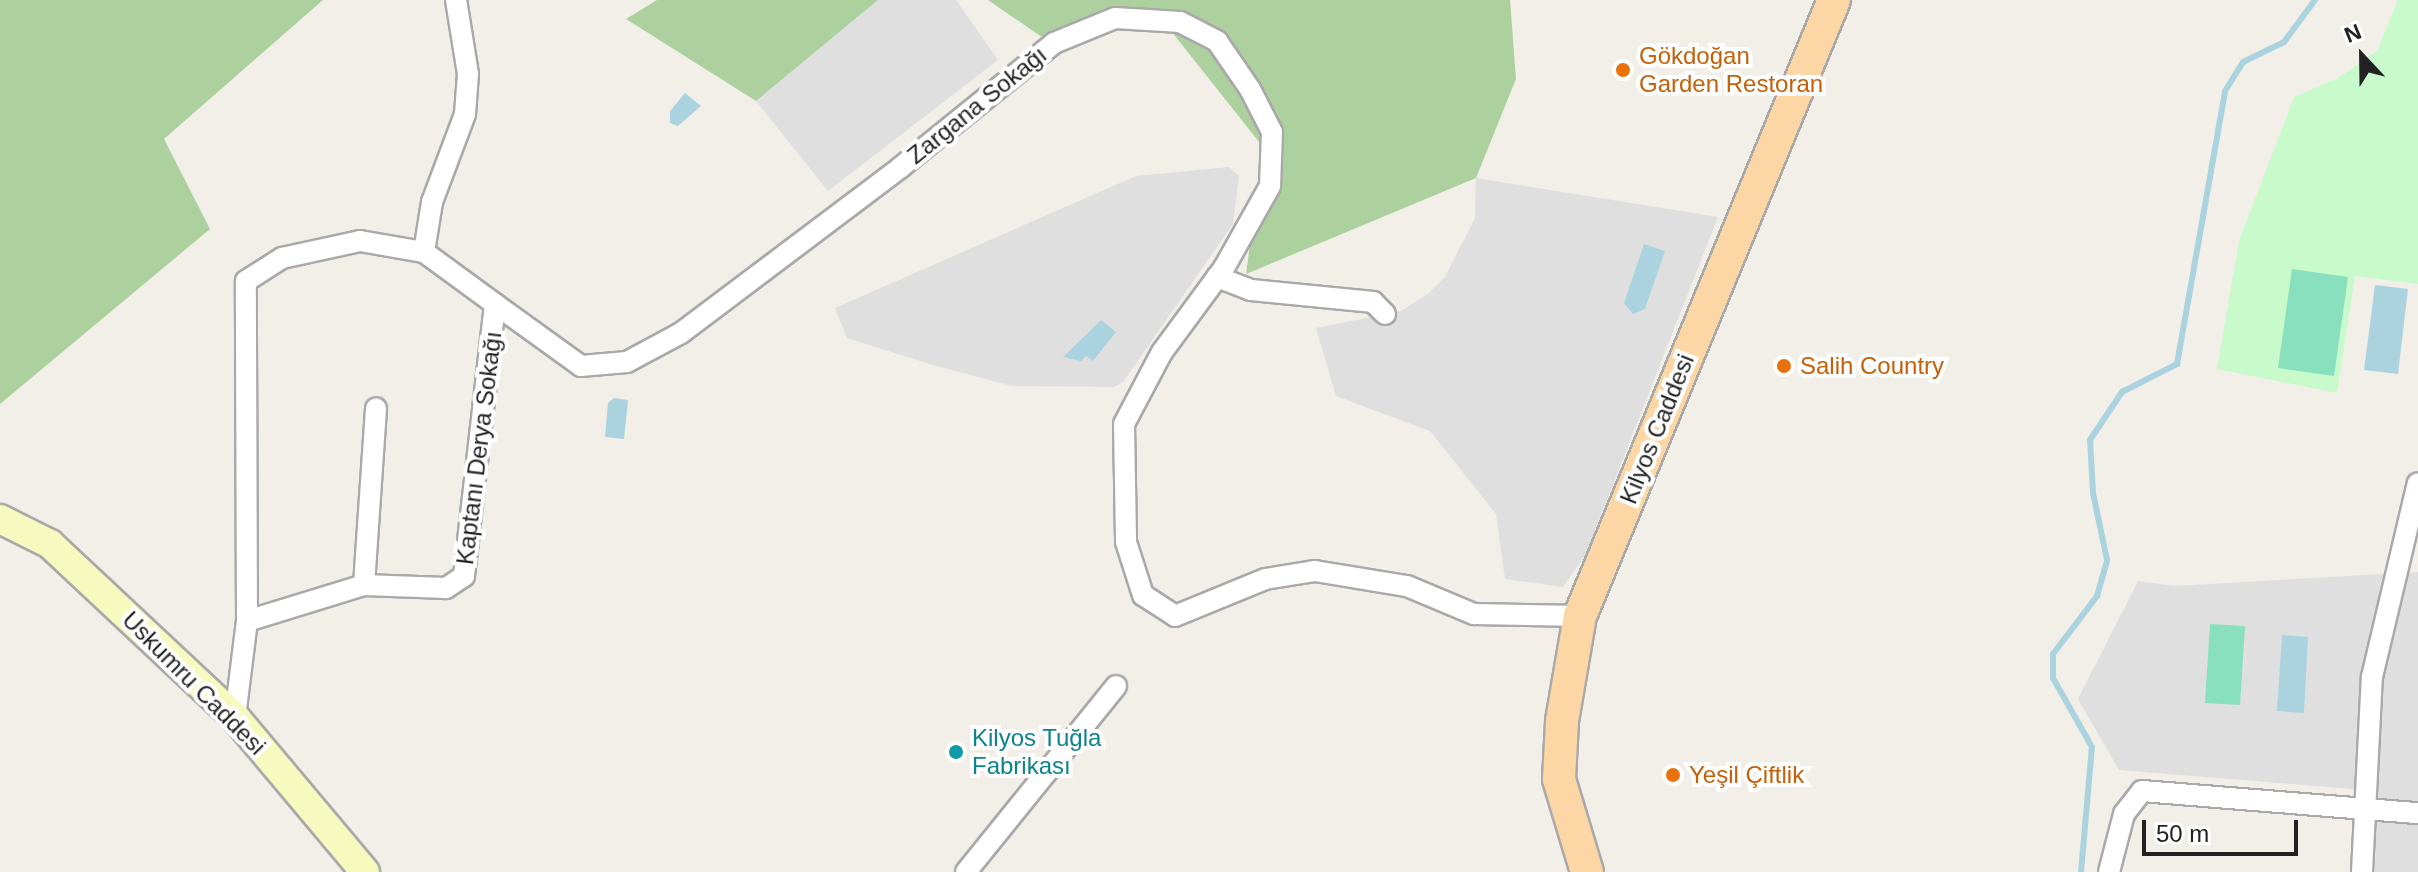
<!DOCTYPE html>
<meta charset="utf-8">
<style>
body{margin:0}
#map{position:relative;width:2418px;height:872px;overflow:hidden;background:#f2efe9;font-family:Arial,sans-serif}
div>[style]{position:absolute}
.residential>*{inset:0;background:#e0dfdf}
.forest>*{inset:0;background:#add19e}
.park>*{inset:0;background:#c8facc}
.pitch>*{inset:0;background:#88e0be}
.water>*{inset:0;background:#aad3df}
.stream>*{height:6px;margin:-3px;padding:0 3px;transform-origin:3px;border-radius:3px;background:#aad3df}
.roads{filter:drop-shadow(2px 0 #a9a9a9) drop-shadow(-2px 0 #a9a9a9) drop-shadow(0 2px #a9a9a9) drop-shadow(0 -2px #a9a9a9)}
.street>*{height:20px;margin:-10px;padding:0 10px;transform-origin:10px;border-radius:10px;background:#fff}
.secondary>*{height:28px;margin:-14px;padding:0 14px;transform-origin:14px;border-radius:14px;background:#f7fabf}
.primary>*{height:32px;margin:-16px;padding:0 16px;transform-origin:16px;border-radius:16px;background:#fcd6a4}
.dots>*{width:22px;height:22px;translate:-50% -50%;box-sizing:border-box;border:4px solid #fff;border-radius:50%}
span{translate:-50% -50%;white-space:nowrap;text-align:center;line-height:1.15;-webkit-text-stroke:8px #fff;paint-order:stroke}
.food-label{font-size:24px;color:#c56008}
.left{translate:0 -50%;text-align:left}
.street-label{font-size:24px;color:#222}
.culture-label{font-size:24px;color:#0d838f}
.north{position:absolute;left:2322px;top:16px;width:80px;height:80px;-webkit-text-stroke:6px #fff;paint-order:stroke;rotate:338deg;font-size:22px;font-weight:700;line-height:32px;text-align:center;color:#222}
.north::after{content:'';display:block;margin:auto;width:28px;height:36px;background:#222;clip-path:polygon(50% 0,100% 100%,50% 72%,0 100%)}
.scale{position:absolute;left:2142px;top:820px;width:156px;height:36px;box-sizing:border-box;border:4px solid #222;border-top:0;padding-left:10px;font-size:24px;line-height:28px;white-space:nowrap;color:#222;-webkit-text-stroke:6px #fff;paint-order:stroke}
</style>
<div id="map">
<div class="residential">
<div style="clip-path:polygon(878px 0,956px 0,998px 60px,828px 191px,756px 101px)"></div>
<div style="clip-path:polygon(1229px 167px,1239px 176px,1233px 224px,1123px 382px,1114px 387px,1012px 386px,933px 365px,847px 338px,835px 308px,1136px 176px)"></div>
<div style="clip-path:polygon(1476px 178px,1718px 217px,1585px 556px,1563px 587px,1505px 579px,1496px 514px,1430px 431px,1336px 396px,1316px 328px,1401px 311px,1429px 293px,1445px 277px,1475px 218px)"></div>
<div style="clip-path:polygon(2418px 572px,2418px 872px,2375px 872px,2377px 791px,2119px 770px,2078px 699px,2138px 581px,2175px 586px)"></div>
</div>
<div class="forest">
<div style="clip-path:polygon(0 0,323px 0,164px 139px,210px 229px,0 404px)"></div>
<div style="clip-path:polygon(657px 0,878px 0,756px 101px,626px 19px)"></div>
<div style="clip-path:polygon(988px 0,1510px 0,1516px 79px,1476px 178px,1246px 274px,1263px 147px,1156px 12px,1052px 44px)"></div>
</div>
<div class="park">
<div style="clip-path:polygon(2398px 0,2418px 0,2418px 284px,2355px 276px,2337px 393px,2217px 369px,2239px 241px,2294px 97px,2338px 78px,2377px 51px)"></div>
</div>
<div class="pitch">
<div style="clip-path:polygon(2292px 269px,2348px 277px,2334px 376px,2278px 368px)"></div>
<div style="clip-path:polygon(2210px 624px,2245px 626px,2240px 705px,2205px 703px)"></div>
</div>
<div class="water">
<div style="clip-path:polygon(685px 93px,701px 106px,678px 126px,670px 123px,670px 111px)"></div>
<div style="clip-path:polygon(1644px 244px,1665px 251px,1645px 309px,1633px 314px,1624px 303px)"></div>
<div style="clip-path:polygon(2375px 285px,2408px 289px,2398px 374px,2364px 370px)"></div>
<div style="clip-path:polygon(1101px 320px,1116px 332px,1093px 361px,1086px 356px,1081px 361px,1063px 357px)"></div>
<div style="clip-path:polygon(614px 398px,628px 400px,624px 439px,605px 437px,608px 403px)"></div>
<div style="clip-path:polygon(2282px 635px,2308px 637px,2304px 713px,2277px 711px)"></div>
</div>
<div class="stream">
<div style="left:2081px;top:872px;width:125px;rotate:-85deg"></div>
<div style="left:2092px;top:747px;width:79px;rotate:-119.5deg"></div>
<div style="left:2053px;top:678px;width:24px;rotate:-90deg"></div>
<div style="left:2053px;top:654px;width:73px;rotate:-52.8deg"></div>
<div style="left:2097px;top:596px;width:37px;rotate:-74deg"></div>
<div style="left:2107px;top:560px;width:68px;rotate:-101.8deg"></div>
<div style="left:2093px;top:493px;width:53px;rotate:-93.2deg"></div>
<div style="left:2090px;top:440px;width:58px;rotate:-56.3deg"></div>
<div style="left:2122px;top:392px;width:62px;rotate:-27deg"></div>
<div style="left:2177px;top:364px;width:277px;rotate:-80deg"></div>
<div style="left:2225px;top:91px;width:34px;rotate:-58deg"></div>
<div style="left:2243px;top:62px;width:46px;rotate:-26deg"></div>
<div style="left:2284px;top:42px;width:52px;rotate:-53.6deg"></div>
</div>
<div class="roads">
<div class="street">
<div style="left:424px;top:252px;width:51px;rotate:-80.9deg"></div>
<div style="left:432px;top:202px;width:94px;rotate:-69.4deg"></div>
<div style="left:465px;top:114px;width:40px;rotate:-85.7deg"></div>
<div style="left:468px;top:74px;width:75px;rotate:-99.2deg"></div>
<div style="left:1217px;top:277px;width:36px;rotate:21deg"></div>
<div style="left:1251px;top:290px;width:123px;rotate:5.6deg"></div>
<div style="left:1373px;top:302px;width:17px;rotate:45deg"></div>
<div style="left:495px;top:304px;width:106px;rotate:35.8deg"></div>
<div style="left:581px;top:366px;width:46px;rotate:-5deg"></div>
<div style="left:627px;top:362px;width:61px;rotate:-28.2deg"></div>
<div style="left:681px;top:333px;width:276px;rotate:-37deg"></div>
<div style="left:901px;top:167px;width:197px;rotate:-39deg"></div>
<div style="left:1054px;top:43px;width:66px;rotate:-22.3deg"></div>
<div style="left:1115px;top:18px;width:65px;rotate:3.5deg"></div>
<div style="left:1180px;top:22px;width:42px;rotate:27.2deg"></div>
<div style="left:1217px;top:41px;width:58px;rotate:55.5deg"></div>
<div style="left:1250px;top:89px;width:48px;rotate:62.9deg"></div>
<div style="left:1272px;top:132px;width:54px;rotate:92.1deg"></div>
<div style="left:1270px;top:186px;width:94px;rotate:119.3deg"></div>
<div style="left:1224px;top:268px;width:104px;rotate:126.4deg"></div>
<div style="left:1162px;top:352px;width:81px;rotate:117.8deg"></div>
<div style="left:1124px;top:424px;width:118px;rotate:89deg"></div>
<div style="left:1126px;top:542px;width:56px;rotate:72.2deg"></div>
<div style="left:1143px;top:595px;width:38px;rotate:33deg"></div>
<div style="left:1175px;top:616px;width:97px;rotate:-22.3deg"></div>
<div style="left:1265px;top:579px;width:51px;rotate:-9.1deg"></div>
<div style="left:1315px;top:571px;width:93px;rotate:9.3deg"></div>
<div style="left:1407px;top:586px;width:73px;rotate:22.7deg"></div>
<div style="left:1474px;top:614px;width:106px;rotate:1.1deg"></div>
<div style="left:364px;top:585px;width:177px;rotate:-86.1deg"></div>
<div style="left:235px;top:717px;width:97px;rotate:-82.9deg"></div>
<div style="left:247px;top:621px;width:340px;rotate:-90.2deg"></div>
<div style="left:246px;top:281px;width:43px;rotate:-32.6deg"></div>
<div style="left:282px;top:258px;width:80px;rotate:-12.3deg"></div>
<div style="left:360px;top:241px;width:65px;rotate:9.8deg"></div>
<div style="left:424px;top:252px;width:88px;rotate:36.2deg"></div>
<div style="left:495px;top:304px;width:274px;rotate:96.5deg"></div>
<div style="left:464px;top:576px;width:22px;rotate:146deg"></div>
<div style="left:446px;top:588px;width:82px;rotate:-177.9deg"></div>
<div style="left:364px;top:585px;width:122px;rotate:162.9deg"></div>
<div style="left:966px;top:872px;width:239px;rotate:-51.1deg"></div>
<div style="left:2109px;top:872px;width:60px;rotate:-75.5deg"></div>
<div style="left:2124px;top:814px;width:29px;rotate:-52deg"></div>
<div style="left:2142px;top:791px;width:277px;rotate:4.6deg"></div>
<div style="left:2362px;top:872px;width:195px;rotate:-87.1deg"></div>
<div style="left:2372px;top:677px;width:199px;rotate:-76.7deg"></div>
</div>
<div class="secondary">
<div style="left:0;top:519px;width:56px;rotate:26.6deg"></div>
<div style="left:50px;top:544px;width:253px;rotate:43.1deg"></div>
<div style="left:235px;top:717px;width:202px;rotate:50deg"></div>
</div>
<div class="primary">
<div style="left:1587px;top:872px;width:97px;rotate:-106.8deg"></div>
<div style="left:1559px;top:779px;width:58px;rotate:-87deg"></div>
<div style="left:1562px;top:721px;width:107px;rotate:-80.3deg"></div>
<div style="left:1580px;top:616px;width:666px;rotate:-67.59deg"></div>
</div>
</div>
<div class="dots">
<div style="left:1623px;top:70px;background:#e8710a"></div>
<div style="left:1784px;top:366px;background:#e8710a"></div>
<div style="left:956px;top:752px;background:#0f9aa8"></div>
<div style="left:1673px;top:775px;background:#e8710a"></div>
</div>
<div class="food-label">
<span class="left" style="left:1639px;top:70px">Gökdoğan<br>Garden Restoran</span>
<span class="left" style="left:1800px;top:366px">Salih Country</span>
<span class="left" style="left:1689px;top:775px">Yeşil Çiftlik</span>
</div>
<div class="street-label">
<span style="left:977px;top:105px;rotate:-39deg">Zargana Sokağı</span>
<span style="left:1657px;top:429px;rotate:-68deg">Kilyos Caddesi</span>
<span style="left:479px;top:448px;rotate:-83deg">Kaptanı Derya Sokağı</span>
<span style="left:194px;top:683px;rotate:45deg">Uskumru Caddesi</span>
</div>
<div class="culture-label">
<span class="left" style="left:972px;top:752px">Kilyos Tuğla<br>Fabrikası</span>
</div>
<div class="north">N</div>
<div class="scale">50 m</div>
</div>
